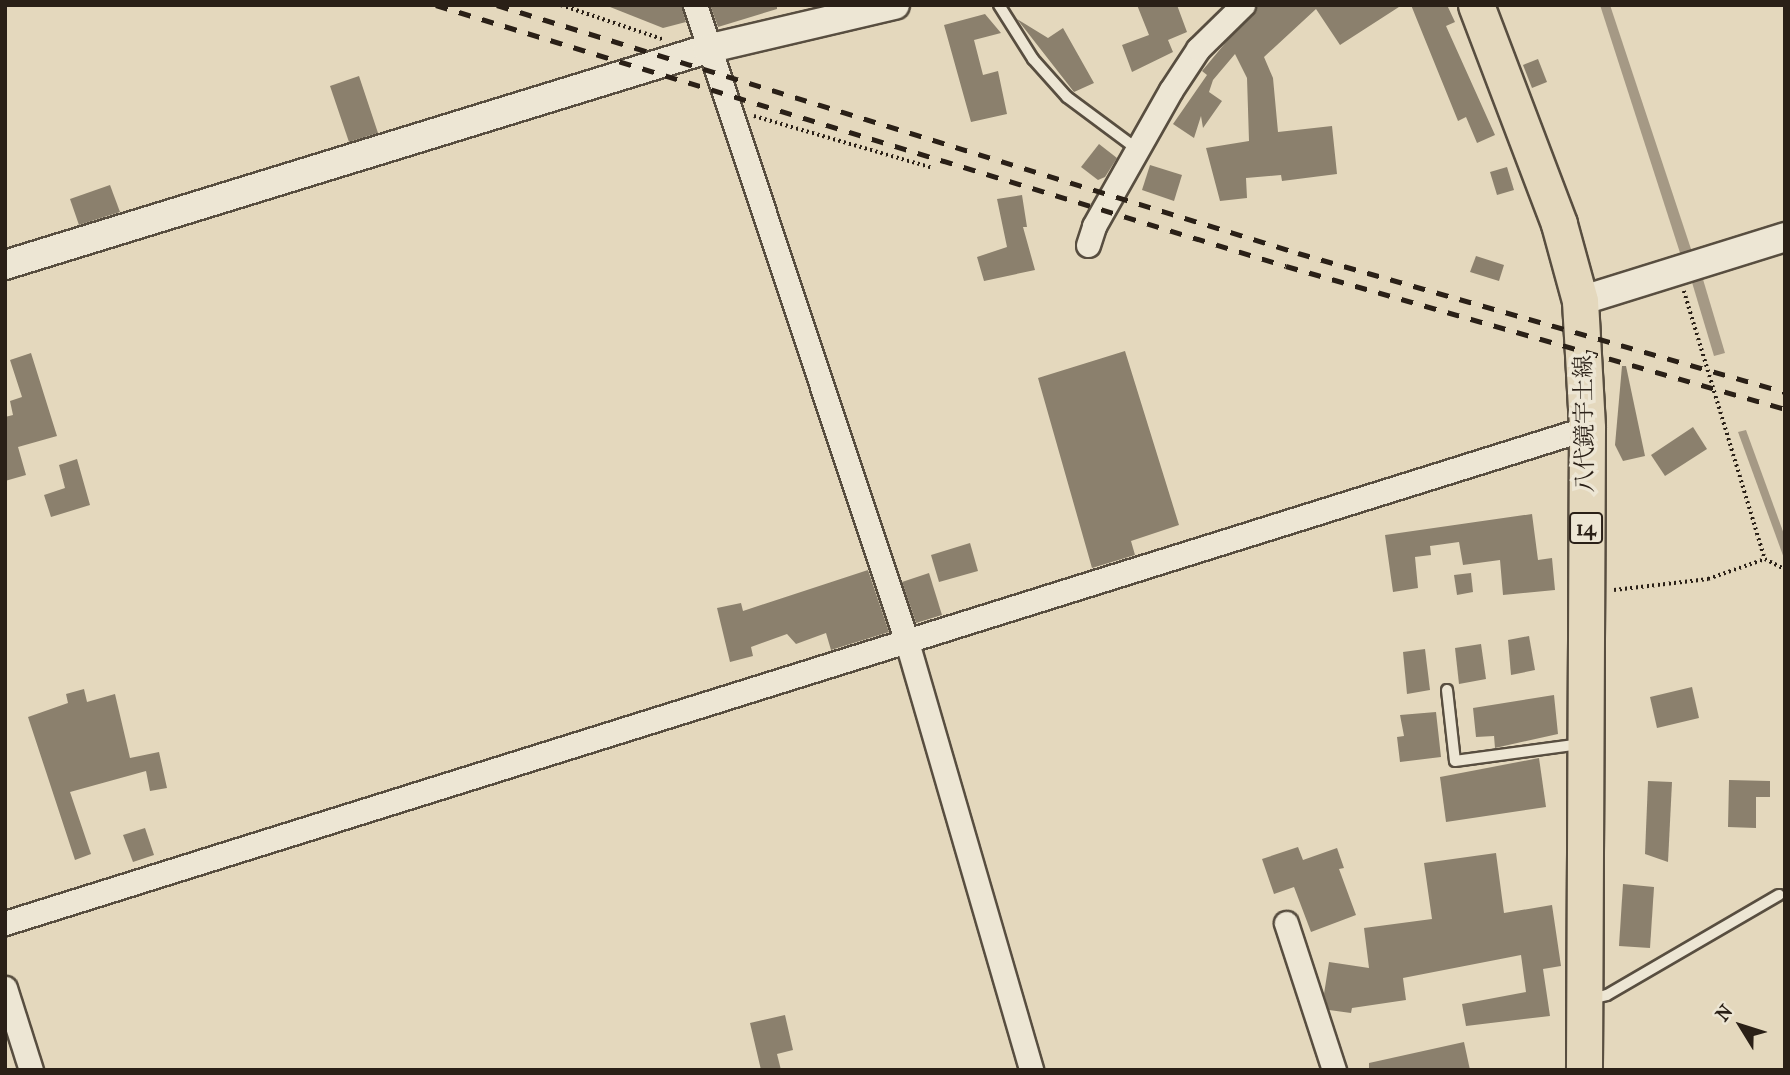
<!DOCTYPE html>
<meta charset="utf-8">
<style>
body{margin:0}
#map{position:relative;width:1790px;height:1075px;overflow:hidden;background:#e4d8bd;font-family:"IM FELL French Canon","Noto Serif JP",serif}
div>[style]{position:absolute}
.water>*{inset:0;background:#a59985}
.building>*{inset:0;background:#8b806d}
.path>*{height:3.5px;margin-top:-1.75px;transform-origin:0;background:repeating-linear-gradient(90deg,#2a2017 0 2px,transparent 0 5.5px)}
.roads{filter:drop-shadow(2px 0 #584e40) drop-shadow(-2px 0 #584e40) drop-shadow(0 2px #584e40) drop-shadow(0 -2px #584e40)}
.service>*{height:10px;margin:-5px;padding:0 5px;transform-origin:5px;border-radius:5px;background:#ede6d4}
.minor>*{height:23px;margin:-11.5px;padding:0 11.5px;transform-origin:11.5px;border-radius:11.5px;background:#ede6d4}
.tertiary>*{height:28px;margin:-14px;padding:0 14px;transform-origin:14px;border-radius:14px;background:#ede6d4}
.primary>*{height:35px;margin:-17.5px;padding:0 17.5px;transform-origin:17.5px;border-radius:17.5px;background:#e4d8bd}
.rail>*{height:5px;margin-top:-2.5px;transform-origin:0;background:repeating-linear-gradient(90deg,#2a2017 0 12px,transparent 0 24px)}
span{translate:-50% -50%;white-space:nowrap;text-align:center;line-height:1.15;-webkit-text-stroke:7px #ede6d4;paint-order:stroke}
.shield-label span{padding:2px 5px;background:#ede6d4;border:2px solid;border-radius:5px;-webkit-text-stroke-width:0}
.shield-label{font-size:21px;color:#2a2017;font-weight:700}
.street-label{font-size:23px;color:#2a2017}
.frame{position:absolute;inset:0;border:7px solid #2a2017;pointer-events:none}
.north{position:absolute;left:1706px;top:991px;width:70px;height:70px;-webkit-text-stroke:5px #ede6d4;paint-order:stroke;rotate:308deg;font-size:19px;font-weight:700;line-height:28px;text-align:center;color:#2a2017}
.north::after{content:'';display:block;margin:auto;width:24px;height:32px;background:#2a2017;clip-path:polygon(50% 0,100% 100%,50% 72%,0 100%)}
</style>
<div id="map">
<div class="water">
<div style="clip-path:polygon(1600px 5px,1610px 5px,1694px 258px,1683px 262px)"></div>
<div style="clip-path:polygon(1702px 276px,1725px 353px,1714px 356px,1691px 279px)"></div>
<div style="clip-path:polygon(1746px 430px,1785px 537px,1785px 561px,1738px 432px)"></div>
</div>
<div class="building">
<div style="clip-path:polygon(605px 5px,681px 5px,686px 22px,663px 28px)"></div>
<div style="clip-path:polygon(710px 5px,777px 5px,777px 9px,718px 27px)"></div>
<div style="clip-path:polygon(1137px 5px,1177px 5px,1187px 32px,1168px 40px,1173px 52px,1132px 72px,1122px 45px,1149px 35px)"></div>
<div style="clip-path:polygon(1257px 5px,1402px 5px,1340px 45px,1316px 9px,1264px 57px,1273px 78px,1278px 132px,1332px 126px,1337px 174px,1282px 181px,1281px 175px,1246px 178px,1247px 198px,1220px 201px,1206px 148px,1249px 141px,1247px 78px,1235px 54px,1213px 80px,1209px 92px,1222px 101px,1203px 128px,1201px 116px,1194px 138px,1173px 124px,1207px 75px,1202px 71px)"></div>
<div style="clip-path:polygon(1411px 5px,1447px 5px,1455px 22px,1446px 26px,1495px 135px,1477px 143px,1466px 117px,1458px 121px)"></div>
<div style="clip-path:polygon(985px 14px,1001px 33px,974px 40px,983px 75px,998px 71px,1007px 114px,971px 122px,944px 25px)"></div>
<div style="clip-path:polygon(1017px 19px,1048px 38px,1063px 28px,1094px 83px,1074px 92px)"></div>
<div style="clip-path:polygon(1538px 59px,1547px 82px,1532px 88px,1523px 65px)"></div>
<div style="clip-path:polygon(359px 76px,378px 133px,349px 142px,330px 86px)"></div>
<div style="clip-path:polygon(1099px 144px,1117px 158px,1105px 177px,1098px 180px,1081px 167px)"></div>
<div style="clip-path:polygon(1150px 165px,1182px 175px,1174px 201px,1142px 190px)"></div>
<div style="clip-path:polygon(1507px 167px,1514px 190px,1497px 195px,1490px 172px)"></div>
<div style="clip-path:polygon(110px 185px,120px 212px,79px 225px,70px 199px)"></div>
<div style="clip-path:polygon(1022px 195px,1027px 227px,1023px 227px,1035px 270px,984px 281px,977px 257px,1007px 247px,997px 199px)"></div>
<div style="clip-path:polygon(1476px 256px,1504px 265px,1499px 281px,1470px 272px)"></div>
<div style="clip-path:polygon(1125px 351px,1179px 525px,1131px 541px,1135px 555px,1092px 568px,1038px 378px)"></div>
<div style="clip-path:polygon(31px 353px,57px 436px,18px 447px,26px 475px,5px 481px,5px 417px,13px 415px,10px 401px,22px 397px,10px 360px)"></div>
<div style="clip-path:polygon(1622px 366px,1626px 366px,1645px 456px,1623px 461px,1615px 445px)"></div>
<div style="clip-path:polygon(1693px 427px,1707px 449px,1665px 476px,1651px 455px)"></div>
<div style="clip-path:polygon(77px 459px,90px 505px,51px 517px,44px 495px,65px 488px,59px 465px)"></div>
<div style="clip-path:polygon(1532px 514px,1538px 560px,1552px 558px,1555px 590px,1503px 595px,1500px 560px,1463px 565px,1459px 542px,1430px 546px,1431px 555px,1415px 557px,1418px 588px,1393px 592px,1385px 535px)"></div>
<div style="clip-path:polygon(970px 543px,978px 571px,939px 582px,931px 555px)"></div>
<div style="clip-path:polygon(868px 570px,889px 632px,831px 650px,826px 633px,796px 644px,787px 634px,751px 647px,753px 656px,730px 662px,717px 608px,741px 603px,743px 611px)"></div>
<div style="clip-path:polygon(929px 573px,942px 615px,916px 623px,902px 582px)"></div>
<div style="clip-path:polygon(1471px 573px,1473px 592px,1457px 595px,1454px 575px)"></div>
<div style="clip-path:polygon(1529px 636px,1535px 670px,1511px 675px,1508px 640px)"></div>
<div style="clip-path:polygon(1481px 644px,1486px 679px,1459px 684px,1455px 648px)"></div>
<div style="clip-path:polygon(1425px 649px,1430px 690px,1407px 694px,1403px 652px)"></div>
<div style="clip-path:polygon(1692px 687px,1699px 718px,1657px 728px,1650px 697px)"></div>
<div style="clip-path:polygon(84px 689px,87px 702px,115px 694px,130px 758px,159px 752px,167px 788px,150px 791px,146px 771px,70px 792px,91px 854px,75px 860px,28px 717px,68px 703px,66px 694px)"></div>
<div style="clip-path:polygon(1554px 695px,1558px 734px,1495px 748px,1494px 736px,1476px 737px,1473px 708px)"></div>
<div style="clip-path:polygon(1436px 712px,1441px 757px,1400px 762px,1397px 737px,1404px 736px,1400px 715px)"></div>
<div style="clip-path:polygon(1539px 758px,1546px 807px,1446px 822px,1440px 777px)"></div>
<div style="clip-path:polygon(1729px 780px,1770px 781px,1770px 797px,1756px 797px,1756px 828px,1728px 827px)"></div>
<div style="clip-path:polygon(1648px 781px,1672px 782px,1668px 862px,1645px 854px)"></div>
<div style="clip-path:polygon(145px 828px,154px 855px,133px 862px,123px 835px)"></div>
<div style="clip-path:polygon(1298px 847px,1303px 860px,1337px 848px,1344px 868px,1339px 869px,1356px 915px,1311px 932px,1294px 887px,1274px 894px,1262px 859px)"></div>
<div style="clip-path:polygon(1496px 853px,1504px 913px,1552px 905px,1561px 966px,1543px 969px,1550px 1016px,1466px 1026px,1462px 1004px,1526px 992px,1521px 955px,1403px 978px,1406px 1000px,1352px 1008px,1351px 1013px,1329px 1010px,1324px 994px,1329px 962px,1369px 968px,1364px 928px,1432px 919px,1424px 863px)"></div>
<div style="clip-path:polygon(1623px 884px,1654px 887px,1650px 948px,1619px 946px)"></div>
<div style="clip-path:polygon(785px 1015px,793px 1050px,777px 1054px,781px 1070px,761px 1070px,750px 1023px)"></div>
<div style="clip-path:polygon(1464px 1042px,1470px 1070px,1369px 1070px,1369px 1063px)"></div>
</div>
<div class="path">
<div style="left:561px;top:5px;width:107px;rotate:18.6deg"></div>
<div style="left:754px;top:116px;width:186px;rotate:16.2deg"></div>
<div style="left:1684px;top:291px;width:280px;rotate:73.2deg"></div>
<div style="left:1765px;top:559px;width:22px;rotate:27deg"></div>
<div style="left:1614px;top:590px;width:95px;rotate:-6.7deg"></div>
<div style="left:1708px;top:579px;width:60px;rotate:-19.3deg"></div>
</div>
<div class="roads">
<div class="service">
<div style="left:999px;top:5px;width:64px;rotate:57.8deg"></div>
<div style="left:1033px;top:59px;width:51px;rotate:48.2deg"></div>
<div style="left:1067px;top:97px;width:87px;rotate:36.6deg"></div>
<div style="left:1447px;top:690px;width:71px;rotate:83.6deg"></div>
<div style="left:1455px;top:761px;width:126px;rotate:-7.7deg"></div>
<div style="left:1591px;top:999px;width:16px;rotate:-14deg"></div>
<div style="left:1607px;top:995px;width:199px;rotate:-30.2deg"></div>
</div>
<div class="minor">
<div style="left:695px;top:5px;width:671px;rotate:71.59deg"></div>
<div style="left:907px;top:642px;width:446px;rotate:73.8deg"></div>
<div style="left:1088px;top:245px;width:20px;rotate:-72deg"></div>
<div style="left:1094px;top:226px;width:156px;rotate:-60.5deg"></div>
<div style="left:1171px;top:90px;width:49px;rotate:-56.6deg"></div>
<div style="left:1198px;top:49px;width:63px;rotate:-44.4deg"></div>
<div style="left:5px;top:923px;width:1658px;rotate:-17.37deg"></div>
<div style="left:1286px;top:923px;width:155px;rotate:71.9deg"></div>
<div style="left:5px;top:988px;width:86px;rotate:72.4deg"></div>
</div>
<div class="tertiary">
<div style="left:5px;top:265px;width:734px;rotate:-17.1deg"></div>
<div style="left:707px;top:49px;width:193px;rotate:-13.2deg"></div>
<div style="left:1580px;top:301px;width:215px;rotate:-17.3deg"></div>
</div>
<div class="primary">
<div style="left:1476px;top:5px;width:234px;rotate:69.2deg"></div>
<div style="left:1559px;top:224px;width:80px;rotate:74.7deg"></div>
<div style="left:1580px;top:301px;width:127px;rotate:86.8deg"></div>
<div style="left:1587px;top:428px;width:642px;rotate:90.27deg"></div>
</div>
</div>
<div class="rail">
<div style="left:436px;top:5px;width:889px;rotate:17.07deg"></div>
<div style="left:1286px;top:266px;width:519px;rotate:15.99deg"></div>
<div style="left:497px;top:5px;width:839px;rotate:17.2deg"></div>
<div style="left:1298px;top:253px;width:506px;rotate:15.93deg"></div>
</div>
<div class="shield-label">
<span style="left:1586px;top:528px">14</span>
</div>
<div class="street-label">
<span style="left:1585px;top:424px;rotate:-91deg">八代鏡宇土線</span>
</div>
<div class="frame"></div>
<div class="north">N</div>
</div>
